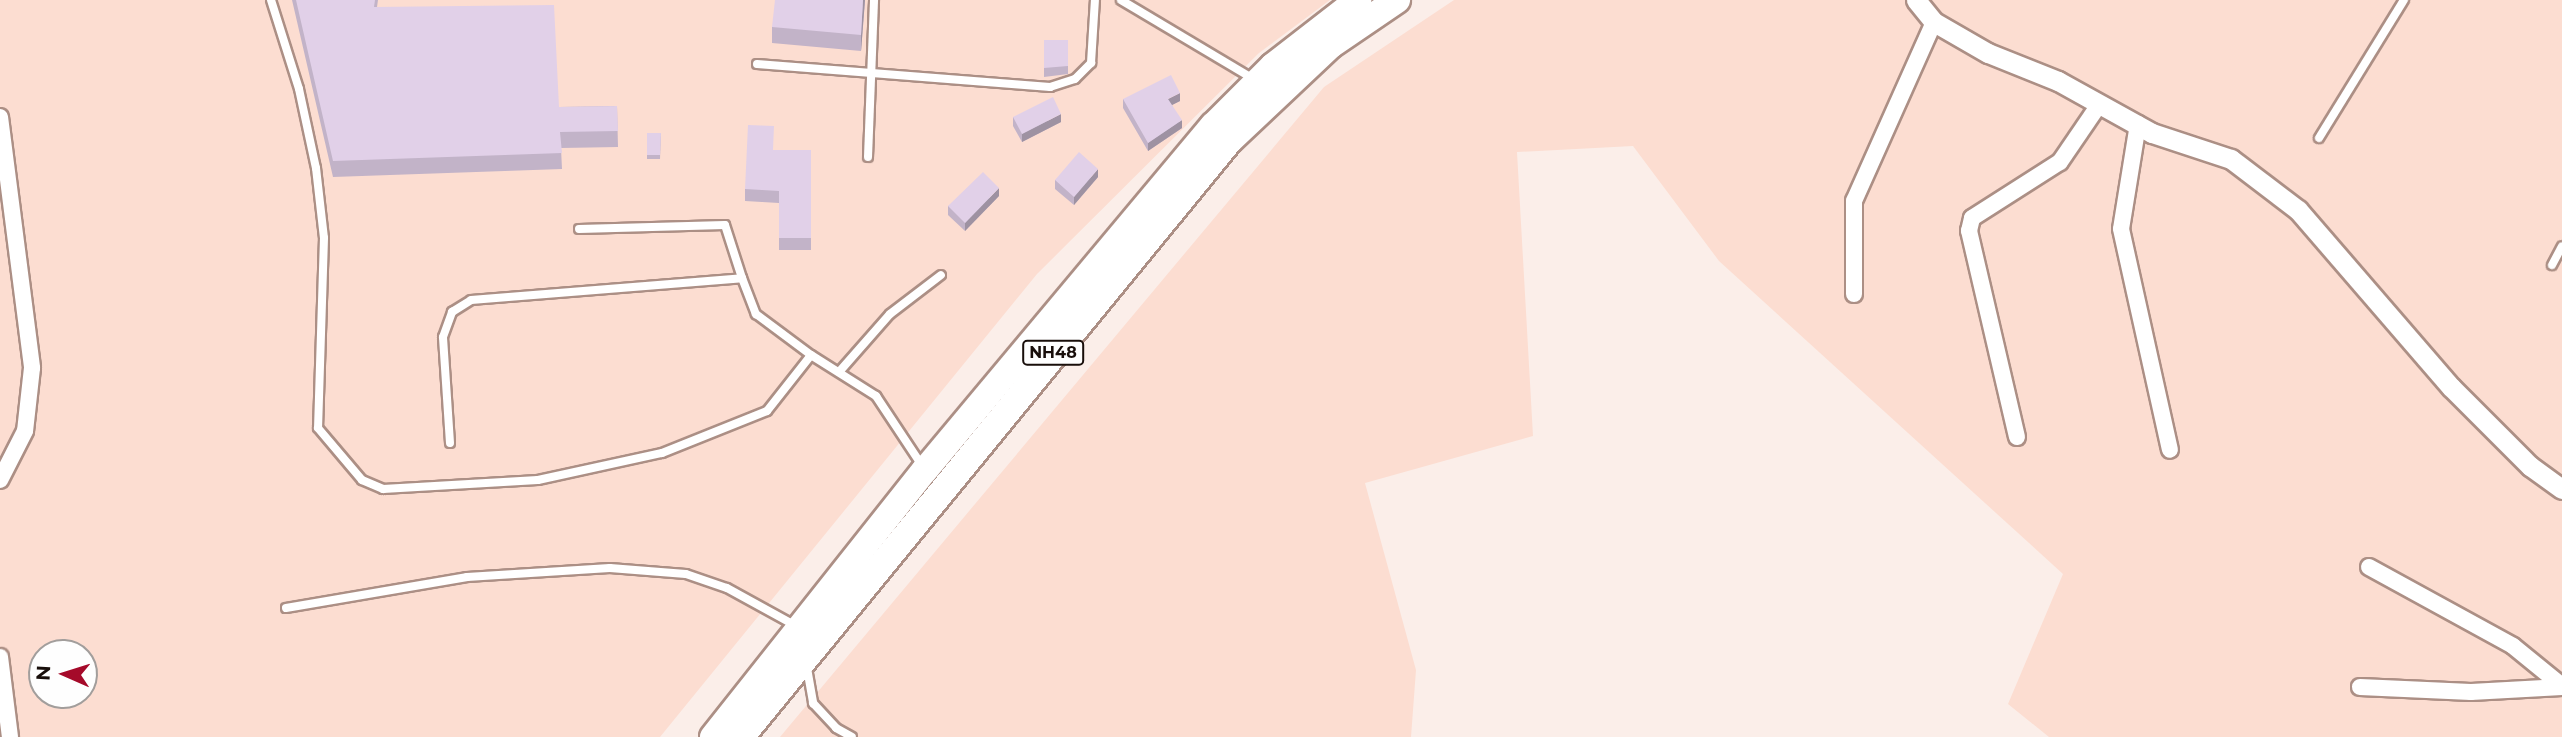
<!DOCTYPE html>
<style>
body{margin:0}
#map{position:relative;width:2562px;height:737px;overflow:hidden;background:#fbeee9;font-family:Montserrat,sans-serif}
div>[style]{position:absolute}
.built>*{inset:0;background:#fcddd1}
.roads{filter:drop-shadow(2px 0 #ac8f85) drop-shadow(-2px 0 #ac8f85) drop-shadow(0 2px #ac8f85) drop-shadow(0 -2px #ac8f85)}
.service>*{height:8px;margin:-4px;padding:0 4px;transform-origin:4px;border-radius:4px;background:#fff}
.minor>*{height:16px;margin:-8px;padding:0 8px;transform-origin:8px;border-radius:8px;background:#fff}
.tertiary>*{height:19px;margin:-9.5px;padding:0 9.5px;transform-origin:9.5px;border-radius:9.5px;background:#fff}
.trunk>*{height:26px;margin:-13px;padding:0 13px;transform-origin:13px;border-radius:13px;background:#fff}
.wall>*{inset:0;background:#c2b3c8}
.shaded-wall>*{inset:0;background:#9e92a2}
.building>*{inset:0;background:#e1d0e8}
span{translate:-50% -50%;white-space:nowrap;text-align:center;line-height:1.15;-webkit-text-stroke:6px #fefefe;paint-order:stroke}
.shield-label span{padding:2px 5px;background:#fefefe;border:2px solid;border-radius:5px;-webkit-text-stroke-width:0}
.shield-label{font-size:16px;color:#180e0a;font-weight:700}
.north{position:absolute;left:28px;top:639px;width:70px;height:70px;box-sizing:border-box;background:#fefefe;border:2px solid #a29e9c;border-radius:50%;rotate:273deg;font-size:19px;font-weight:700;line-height:28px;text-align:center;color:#180e0a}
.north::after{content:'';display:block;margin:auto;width:24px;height:32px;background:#a50a2a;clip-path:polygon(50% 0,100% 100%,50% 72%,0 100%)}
</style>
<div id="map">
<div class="built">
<div style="clip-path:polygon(evenodd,0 0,1330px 0,1259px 53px,1037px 274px,660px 737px,0 737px,0 0,42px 653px,84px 653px,84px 695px,42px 695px,42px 653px)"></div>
<div style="clip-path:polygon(1454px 0,2562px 0,2562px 737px,2049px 737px,2008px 704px,2063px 574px,1719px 261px,1633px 146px,1517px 152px,1533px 436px,1365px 483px,1416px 670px,1411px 737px,780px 737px,1324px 87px)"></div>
</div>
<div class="roads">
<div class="service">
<div style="left:271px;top:0;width:93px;rotate:72.5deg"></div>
<div style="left:299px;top:89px;width:81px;rotate:77.9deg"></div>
<div style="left:316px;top:168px;width:70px;rotate:83.5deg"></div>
<div style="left:324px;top:238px;width:190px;rotate:91.8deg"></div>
<div style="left:318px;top:428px;width:68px;rotate:49.8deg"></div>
<div style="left:362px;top:480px;width:23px;rotate:23deg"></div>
<div style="left:383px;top:489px;width:155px;rotate:-3.3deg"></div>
<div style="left:538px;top:480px;width:127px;rotate:-12.3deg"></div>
<div style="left:662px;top:453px;width:113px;rotate:-21.8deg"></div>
<div style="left:767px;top:411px;width:71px;rotate:-51.8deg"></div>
<div style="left:811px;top:355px;width:77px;rotate:32.2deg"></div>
<div style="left:876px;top:396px;width:85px;rotate:56.5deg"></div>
<div style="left:1121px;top:0;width:156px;rotate:30.8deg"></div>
<div style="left:757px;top:64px;width:294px;rotate:4.5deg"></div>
<div style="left:1050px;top:87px;width:26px;rotate:-18deg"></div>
<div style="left:1075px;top:79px;width:23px;rotate:-45deg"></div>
<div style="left:1091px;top:63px;width:63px;rotate:-86.4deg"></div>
<div style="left:2319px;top:138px;width:162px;rotate:-58.4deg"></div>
<div style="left:868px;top:157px;width:157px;rotate:-87.8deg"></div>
<div style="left:579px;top:229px;width:146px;rotate:-1.6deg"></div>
<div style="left:725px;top:225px;width:56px;rotate:72.2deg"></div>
<div style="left:2552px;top:265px;width:21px;rotate:-62deg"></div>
<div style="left:839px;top:372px;width:77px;rotate:-48.7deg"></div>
<div style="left:890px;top:314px;width:64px;rotate:-37.4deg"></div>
<div style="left:450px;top:443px;width:106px;rotate:-93.8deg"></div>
<div style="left:443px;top:337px;width:27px;rotate:-70deg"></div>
<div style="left:452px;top:312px;width:22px;rotate:-32deg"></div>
<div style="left:471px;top:300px;width:272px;rotate:-4.6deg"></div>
<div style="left:742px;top:278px;width:39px;rotate:69deg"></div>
<div style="left:756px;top:314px;width:69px;rotate:36.7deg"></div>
<div style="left:286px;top:608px;width:184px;rotate:-9.7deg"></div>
<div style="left:467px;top:577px;width:143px;rotate:-3.6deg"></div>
<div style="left:610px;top:568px;width:76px;rotate:4.5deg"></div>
<div style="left:686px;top:574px;width:43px;rotate:18.9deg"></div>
<div style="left:727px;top:588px;width:79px;rotate:28.8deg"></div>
<div style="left:807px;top:668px;width:36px;rotate:80deg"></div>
<div style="left:813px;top:703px;width:34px;rotate:47deg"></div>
<div style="left:836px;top:728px;width:18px;rotate:29deg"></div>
</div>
<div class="minor">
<div style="left:0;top:117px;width:253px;rotate:82.7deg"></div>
<div style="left:32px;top:368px;width:63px;rotate:96.3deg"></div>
<div style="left:25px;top:431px;width:55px;rotate:117deg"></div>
<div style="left:2138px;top:124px;width:106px;rotate:99.2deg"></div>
<div style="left:2121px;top:229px;width:226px;rotate:77.5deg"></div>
<div style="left:1854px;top:294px;width:93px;rotate:-90deg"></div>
<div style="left:1854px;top:201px;width:196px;rotate:-65.9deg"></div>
<div style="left:2017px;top:437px;width:212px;rotate:-103.1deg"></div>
<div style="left:1969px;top:231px;width:13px;rotate:-77deg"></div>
<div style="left:1972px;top:218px;width:104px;rotate:-32.5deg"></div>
<div style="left:2060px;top:162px;width:68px;rotate:-55.8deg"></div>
<div style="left:2369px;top:567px;width:164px;rotate:28.7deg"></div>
<div style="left:2513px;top:646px;width:63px;rotate:39.2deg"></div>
<div style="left:0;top:657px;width:81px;rotate:82.9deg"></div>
<div style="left:2360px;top:687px;width:111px;rotate:2.6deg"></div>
<div style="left:2471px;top:692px;width:91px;rotate:-3.1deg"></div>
</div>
<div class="tertiary">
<div style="left:1916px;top:0;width:28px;rotate:51deg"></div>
<div style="left:1934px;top:22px;width:62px;rotate:29.9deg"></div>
<div style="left:1988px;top:53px;width:75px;rotate:21.8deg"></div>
<div style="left:2058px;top:81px;width:107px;rotate:29deg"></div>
<div style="left:2152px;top:133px;width:83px;rotate:18.2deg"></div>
<div style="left:2231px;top:159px;width:84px;rotate:37.3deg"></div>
<div style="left:2298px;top:210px;width:234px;rotate:49.2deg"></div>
<div style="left:2451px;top:387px;width:112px;rotate:45deg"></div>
<div style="left:2530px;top:466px;width:39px;rotate:36deg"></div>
</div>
<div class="trunk">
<div style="left:713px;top:737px;width:341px;rotate:-51.6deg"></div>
<div style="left:925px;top:470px;width:449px;rotate:-50.1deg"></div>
<div style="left:1213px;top:126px;width:85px;rotate:-45deg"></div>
<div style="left:1273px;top:66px;width:108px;rotate:-37.8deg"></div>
<div style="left:741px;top:737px;width:770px;rotate:-50.69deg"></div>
<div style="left:1229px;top:141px;width:140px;rotate:-43.3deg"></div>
<div style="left:1331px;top:45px;width:80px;rotate:-34.3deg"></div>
</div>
</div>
<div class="wall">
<div style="clip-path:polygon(292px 0,378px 0,377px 7px,559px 107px,617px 106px,618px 147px,561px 148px,562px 169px,333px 177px)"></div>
<div style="clip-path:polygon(865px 0,861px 51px,772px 43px,772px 27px)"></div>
<div style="clip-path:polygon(1044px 40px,1068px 40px,1068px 74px,1044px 77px)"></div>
<div style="clip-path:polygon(1123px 99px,1180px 101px,1172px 105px,1182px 128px,1148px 151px,1123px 108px)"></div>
<div style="clip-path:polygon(1013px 117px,1061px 122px,1022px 142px,1013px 126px)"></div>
<div style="clip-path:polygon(647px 133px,661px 133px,660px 159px,647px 159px)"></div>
<div style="clip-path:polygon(773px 150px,811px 150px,811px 250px,779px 250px,779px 203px,745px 201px,745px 189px)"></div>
<div style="clip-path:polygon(1098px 177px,1074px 205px,1055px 189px,1055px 180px)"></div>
<div style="clip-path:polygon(999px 196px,965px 231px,948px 215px,948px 206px)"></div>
</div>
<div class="shaded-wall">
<div style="clip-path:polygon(863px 0,865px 0,861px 51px,861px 35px)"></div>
<div style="clip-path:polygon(1180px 93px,1180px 101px,1168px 107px,1168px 99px)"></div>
<div style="clip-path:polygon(1061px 114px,1061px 122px,1022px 142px,1022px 134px)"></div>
<div style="clip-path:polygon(1182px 120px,1182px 128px,1148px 151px,1148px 143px)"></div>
<div style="clip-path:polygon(1098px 169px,1098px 177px,1074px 205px,1074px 197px)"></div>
<div style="clip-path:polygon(999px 188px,999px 196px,965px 231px,965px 223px)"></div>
</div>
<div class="building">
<div style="clip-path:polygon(296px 0,375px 0,374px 7px,554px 5px,559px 107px,617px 106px,618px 131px,560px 132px,562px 153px,333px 161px)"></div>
<div style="clip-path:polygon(775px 0,863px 0,861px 35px,772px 27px)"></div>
<div style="clip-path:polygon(1044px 40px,1068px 40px,1068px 66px,1044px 68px)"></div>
<div style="clip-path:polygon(1171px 75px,1180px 93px,1168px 99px,1182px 120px,1148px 143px,1123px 99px)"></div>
<div style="clip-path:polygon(1053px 97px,1061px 114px,1022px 134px,1013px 117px)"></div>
<div style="clip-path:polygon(748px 125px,774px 126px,773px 150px,811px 150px,811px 238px,779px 238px,779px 191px,745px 189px)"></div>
<div style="clip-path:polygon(647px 133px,661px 133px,660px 155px,647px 155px)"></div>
<div style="clip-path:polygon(1079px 152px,1098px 169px,1074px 197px,1055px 180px)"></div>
<div style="clip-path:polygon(983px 172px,999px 188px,965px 223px,948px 206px)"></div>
</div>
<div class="shield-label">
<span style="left:1053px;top:353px">NH48</span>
</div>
<div class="north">N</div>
</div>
